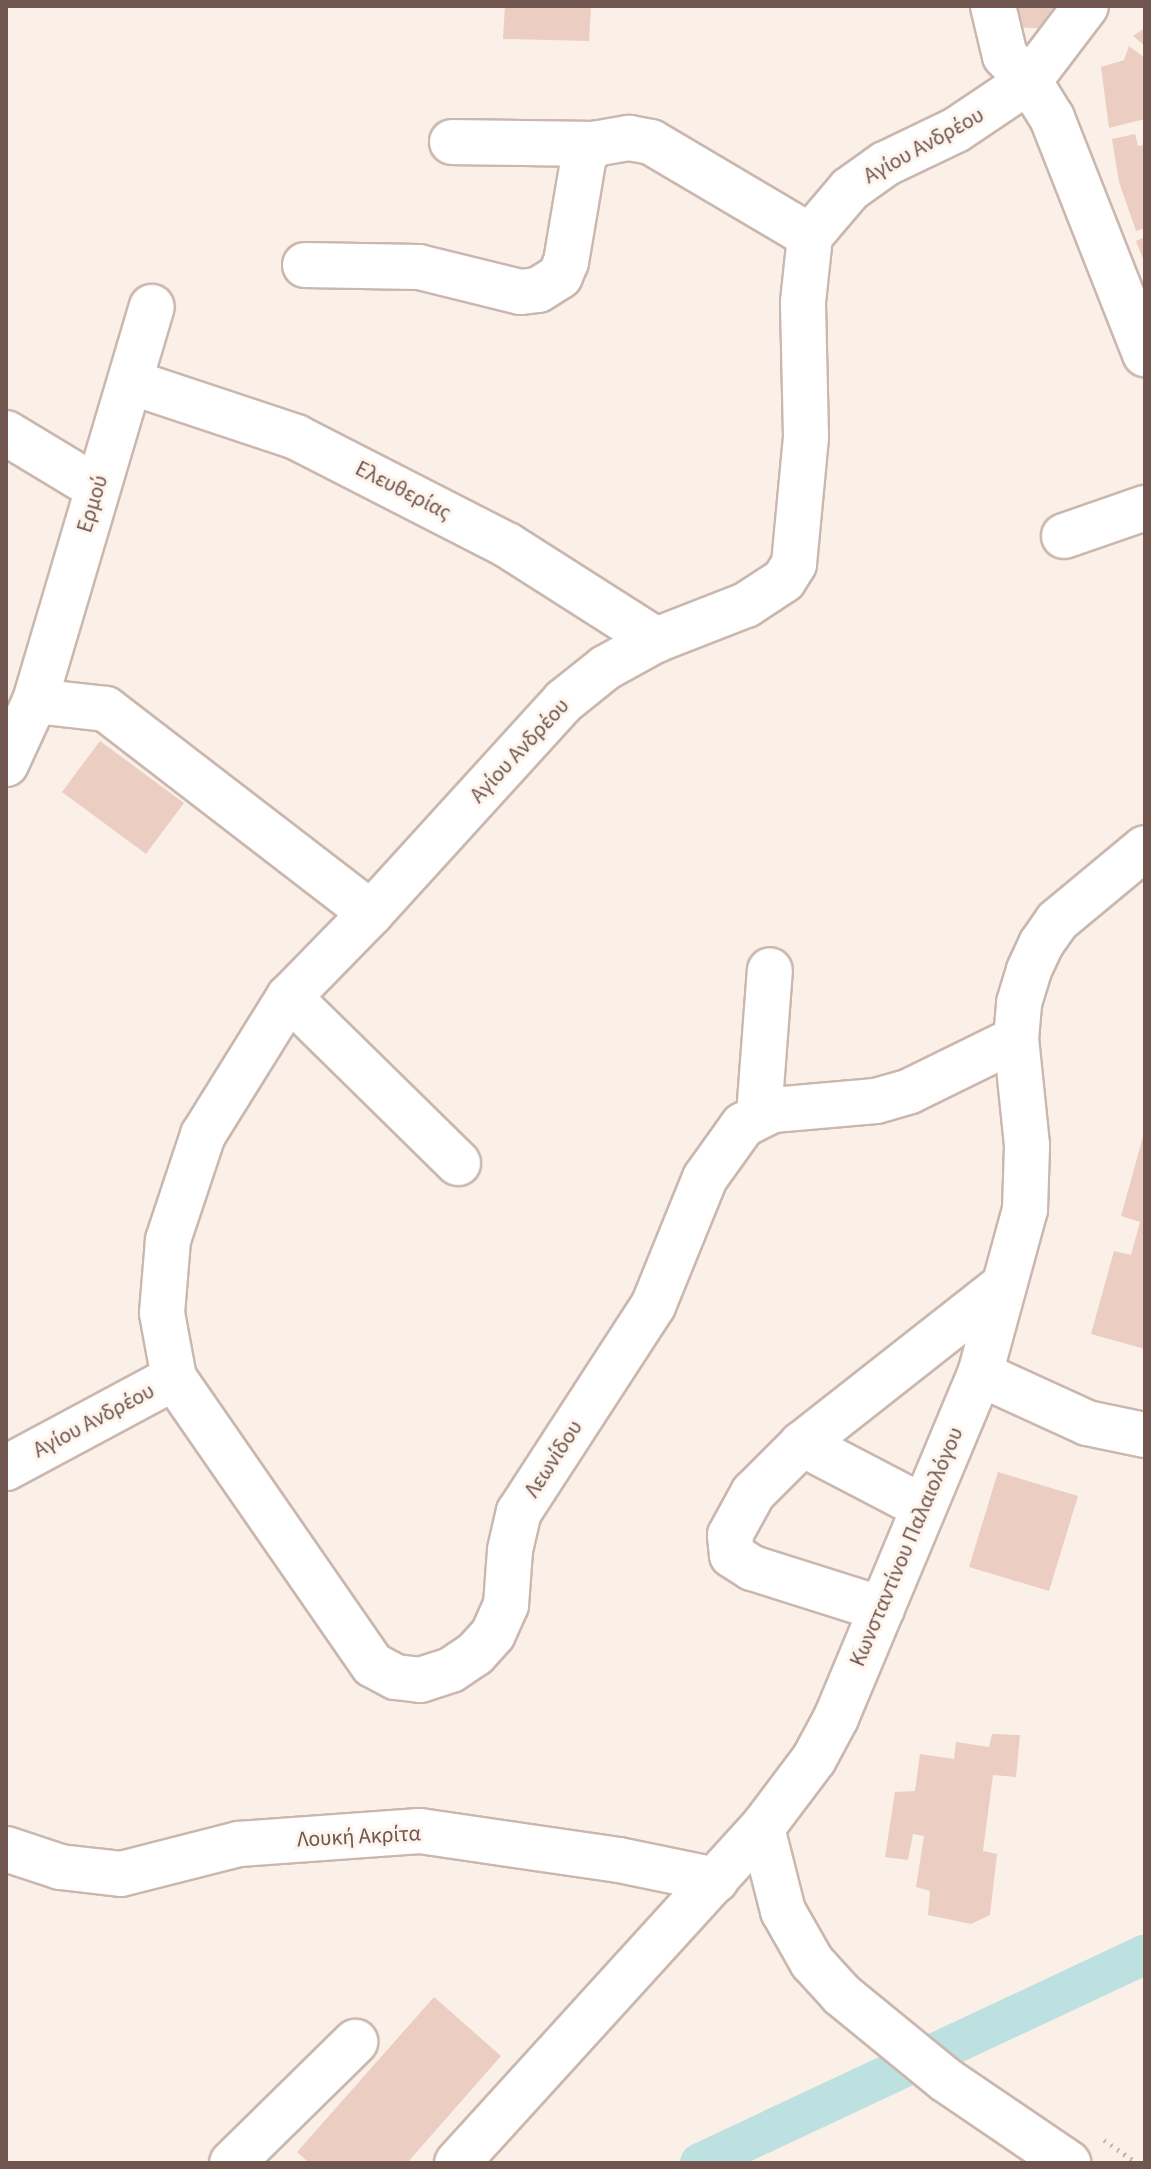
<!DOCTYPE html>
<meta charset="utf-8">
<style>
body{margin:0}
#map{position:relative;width:1151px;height:2169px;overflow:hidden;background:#faf0e7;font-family:"Source Sans 3",sans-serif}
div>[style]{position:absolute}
.canal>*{height:40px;margin:-20px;padding:0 20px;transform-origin:20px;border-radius:20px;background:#bde0e1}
.building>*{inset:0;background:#eccdc2}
.path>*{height:5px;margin-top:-2.5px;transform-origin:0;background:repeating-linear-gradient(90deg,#d1b1a5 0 2px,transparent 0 8px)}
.roads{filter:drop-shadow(2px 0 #cab7ae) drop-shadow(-2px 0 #cab7ae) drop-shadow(0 2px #cab7ae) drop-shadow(0 -2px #cab7ae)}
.minor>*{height:44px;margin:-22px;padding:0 22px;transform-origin:22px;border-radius:22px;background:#fff}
span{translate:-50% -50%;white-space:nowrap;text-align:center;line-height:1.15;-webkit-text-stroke:6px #fdf5ed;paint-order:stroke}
.street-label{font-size:22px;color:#70564e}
.frame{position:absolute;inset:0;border:8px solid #70564e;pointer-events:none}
</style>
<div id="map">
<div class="canal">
<div style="left:700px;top:2163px;width:491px;rotate:-25.1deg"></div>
</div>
<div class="building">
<div style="clip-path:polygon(505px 6px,591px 6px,589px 41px,503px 39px)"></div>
<div style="clip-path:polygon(1013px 6px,1056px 6px,1056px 29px,1012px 27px)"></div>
<div style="clip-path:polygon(1145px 28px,1145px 46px,1133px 36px)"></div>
<div style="clip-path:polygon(1129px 46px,1145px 58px,1145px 119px,1109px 128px,1101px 67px,1124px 60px)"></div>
<div style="clip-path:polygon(1135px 134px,1138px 146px,1145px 145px,1145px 228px,1136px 231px,1119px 182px,1112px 139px)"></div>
<div style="clip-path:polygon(1145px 237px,1145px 264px,1136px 241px)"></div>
<div style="clip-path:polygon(100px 741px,184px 803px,146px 854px,62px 792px)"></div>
<div style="clip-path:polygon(1144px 1133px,1145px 1133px,1145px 1349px,1091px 1334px,1114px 1251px,1131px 1255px,1140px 1222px,1121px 1216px)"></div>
<div style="clip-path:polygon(998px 1472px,1078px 1496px,1049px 1591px,969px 1567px)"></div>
<div style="clip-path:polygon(992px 1734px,1020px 1735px,1016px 1777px,993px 1775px,983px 1851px,997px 1854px,990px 1915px,971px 1924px,928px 1915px,930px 1891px,916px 1887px,924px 1836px,913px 1834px,908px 1860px,885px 1857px,895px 1792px,915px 1791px,920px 1754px,954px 1759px,956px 1742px,989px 1747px)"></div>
<div style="clip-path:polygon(434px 1997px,501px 2056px,407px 2163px,309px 2163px,297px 2152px)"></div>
</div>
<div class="path">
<div style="left:1104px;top:2140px;width:40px;rotate:34.9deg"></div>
</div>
<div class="roads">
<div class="minor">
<div style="left:993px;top:6px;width:51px;rotate:76.5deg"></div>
<div style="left:1005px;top:56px;width:35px;rotate:46deg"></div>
<div style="left:1029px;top:81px;width:44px;rotate:58.1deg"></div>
<div style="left:1052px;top:118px;width:254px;rotate:68.5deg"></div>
<div style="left:452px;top:142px;width:142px;rotate:0.8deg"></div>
<div style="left:305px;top:265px;width:114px;rotate:1deg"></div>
<div style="left:419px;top:267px;width:105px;rotate:13.8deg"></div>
<div style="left:521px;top:292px;width:17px;rotate:-7deg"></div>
<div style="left:538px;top:290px;width:26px;rotate:-32deg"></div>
<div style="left:560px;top:276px;width:15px;rotate:-67deg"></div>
<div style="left:566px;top:262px;width:108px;rotate:-80.4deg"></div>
<div style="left:584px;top:156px;width:16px;rotate:-50deg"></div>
<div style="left:594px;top:144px;width:36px;rotate:-10deg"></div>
<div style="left:629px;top:138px;width:22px;rotate:10deg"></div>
<div style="left:651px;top:142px;width:185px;rotate:30.6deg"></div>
<div style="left:131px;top:382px;width:174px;rotate:18.4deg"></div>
<div style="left:296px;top:437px;width:237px;rotate:27.1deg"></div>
<div style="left:507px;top:545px;width:177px;rotate:32.5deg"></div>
<div style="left:6px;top:433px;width:106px;rotate:31.1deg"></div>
<div style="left:1064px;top:536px;width:86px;rotate:-19.1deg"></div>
<div style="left:35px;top:701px;width:71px;rotate:6.4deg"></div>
<div style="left:106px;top:709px;width:334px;rotate:37.6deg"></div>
<div style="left:6px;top:764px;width:69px;rotate:-65.3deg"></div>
<div style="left:35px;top:701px;width:411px;rotate:-73.5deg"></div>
<div style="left:289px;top:997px;width:237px;rotate:44.5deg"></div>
<div style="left:759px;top:1115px;width:145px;rotate:-85.7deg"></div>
<div style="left:980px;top:1374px;width:118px;rotate:24.6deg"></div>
<div style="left:1087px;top:1423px;width:59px;rotate:11.7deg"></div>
<div style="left:174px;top:1378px;width:349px;rotate:55.3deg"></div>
<div style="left:373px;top:1665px;width:26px;rotate:28deg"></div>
<div style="left:396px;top:1677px;width:24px;rotate:7deg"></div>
<div style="left:420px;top:1680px;width:33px;rotate:-18deg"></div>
<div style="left:451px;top:1670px;width:29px;rotate:-34deg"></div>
<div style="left:475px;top:1654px;width:27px;rotate:-48deg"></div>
<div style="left:493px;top:1634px;width:32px;rotate:-66deg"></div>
<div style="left:506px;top:1605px;width:55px;rotate:-85.8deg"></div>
<div style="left:510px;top:1550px;width:39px;rotate:-77deg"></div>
<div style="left:519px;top:1512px;width:246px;rotate:-57deg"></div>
<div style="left:653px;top:1306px;width:138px;rotate:-67.9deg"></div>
<div style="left:705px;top:1178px;width:65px;rotate:-54.4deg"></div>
<div style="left:743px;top:1125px;width:34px;rotate:-27deg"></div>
<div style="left:773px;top:1110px;width:103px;rotate:-5deg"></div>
<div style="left:876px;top:1101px;width:35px;rotate:-16deg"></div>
<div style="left:910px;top:1091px;width:118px;rotate:-26.1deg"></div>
<div style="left:802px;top:1444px;width:136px;rotate:27.5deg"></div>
<div style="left:6px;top:1468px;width:191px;rotate:-28.2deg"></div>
<div style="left:174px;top:1378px;width:66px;rotate:-100.5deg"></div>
<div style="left:162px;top:1313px;width:73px;rotate:-85.3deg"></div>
<div style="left:168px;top:1240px;width:111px;rotate:-71.6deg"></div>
<div style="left:203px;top:1135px;width:163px;rotate:-58.1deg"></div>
<div style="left:289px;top:997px;width:117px;rotate:-45.7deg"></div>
<div style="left:371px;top:913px;width:287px;rotate:-47.7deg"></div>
<div style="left:564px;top:701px;width:53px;rotate:-38.8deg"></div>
<div style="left:605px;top:668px;width:58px;rotate:-28.8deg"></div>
<div style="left:656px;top:640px;width:97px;rotate:-21.3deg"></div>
<div style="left:746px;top:605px;width:45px;rotate:-33.3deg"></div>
<div style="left:784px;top:580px;width:19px;rotate:-58deg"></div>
<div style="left:794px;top:564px;width:129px;rotate:-84.6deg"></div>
<div style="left:806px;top:436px;width:134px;rotate:-91.3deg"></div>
<div style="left:803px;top:302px;width:66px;rotate:-83.9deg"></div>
<div style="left:810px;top:236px;width:62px;rotate:-49.6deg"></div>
<div style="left:850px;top:189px;width:43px;rotate:-35.5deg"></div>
<div style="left:885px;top:164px;width:79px;rotate:-25.6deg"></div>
<div style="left:956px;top:130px;width:88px;rotate:-33.9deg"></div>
<div style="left:1029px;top:81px;width:94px;rotate:-52.8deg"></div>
<div style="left:882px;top:1609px;width:136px;rotate:-162.5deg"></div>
<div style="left:752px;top:1568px;width:24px;rotate:-147deg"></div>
<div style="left:732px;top:1555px;width:20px;rotate:-96deg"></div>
<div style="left:730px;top:1535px;width:48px;rotate:-61.3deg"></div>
<div style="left:753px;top:1493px;width:69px;rotate:-45deg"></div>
<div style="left:802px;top:1444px;width:257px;rotate:-38.2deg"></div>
<div style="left:762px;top:1828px;width:86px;rotate:75.8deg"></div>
<div style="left:783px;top:1911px;width:59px;rotate:60.4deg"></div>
<div style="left:812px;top:1962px;width:45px;rotate:47.7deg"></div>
<div style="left:842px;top:1995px;width:134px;rotate:39.3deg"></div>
<div style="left:946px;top:2080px;width:148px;rotate:34.2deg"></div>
<div style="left:6px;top:1849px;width:57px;rotate:18.4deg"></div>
<div style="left:60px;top:1867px;width:61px;rotate:6.5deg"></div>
<div style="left:121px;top:1874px;width:122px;rotate:-14.3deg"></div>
<div style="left:239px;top:1844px;width:181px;rotate:-4.1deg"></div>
<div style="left:420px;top:1831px;width:201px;rotate:8.3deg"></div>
<div style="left:619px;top:1860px;width:99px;rotate:11.7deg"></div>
<div style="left:232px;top:2163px;width:173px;rotate:-44.5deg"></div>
<div style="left:457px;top:2163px;width:453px;rotate:-47.7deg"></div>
<div style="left:762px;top:1828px;width:86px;rotate:-53deg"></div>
<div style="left:814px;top:1759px;width:47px;rotate:-61.8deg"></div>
<div style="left:836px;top:1718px;width:373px;rotate:-67.3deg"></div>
<div style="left:980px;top:1374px;width:170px;rotate:-74.7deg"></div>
<div style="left:1025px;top:1210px;width:65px;rotate:-88.2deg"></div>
<div style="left:1027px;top:1145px;width:107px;rotate:-95.9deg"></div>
<div style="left:1016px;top:1039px;width:36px;rotate:-85deg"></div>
<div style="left:1019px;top:1003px;width:34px;rotate:-73deg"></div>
<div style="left:1029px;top:970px;width:29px;rotate:-65deg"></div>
<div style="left:1041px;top:944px;width:28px;rotate:-55deg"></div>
<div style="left:1057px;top:921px;width:114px;rotate:-39.7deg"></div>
</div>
</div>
<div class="street-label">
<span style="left:924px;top:146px;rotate:-29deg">Αγίου Ανδρέου</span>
<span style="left:403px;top:491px;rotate:27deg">Ελευθερίας</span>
<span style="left:93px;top:504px;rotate:-73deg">Ερμού</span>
<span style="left:520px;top:751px;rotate:-47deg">Αγίου Ανδρέου</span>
<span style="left:94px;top:1421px;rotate:-28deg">Αγίου Ανδρέου</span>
<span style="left:554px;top:1459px;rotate:-57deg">Λεωνίδου</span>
<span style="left:907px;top:1547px;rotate:-67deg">Κωνσταντίνου Παλαιολόγου</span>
<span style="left:359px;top:1837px;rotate:-3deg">Λουκή Ακρίτα</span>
</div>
<div class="frame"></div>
</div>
